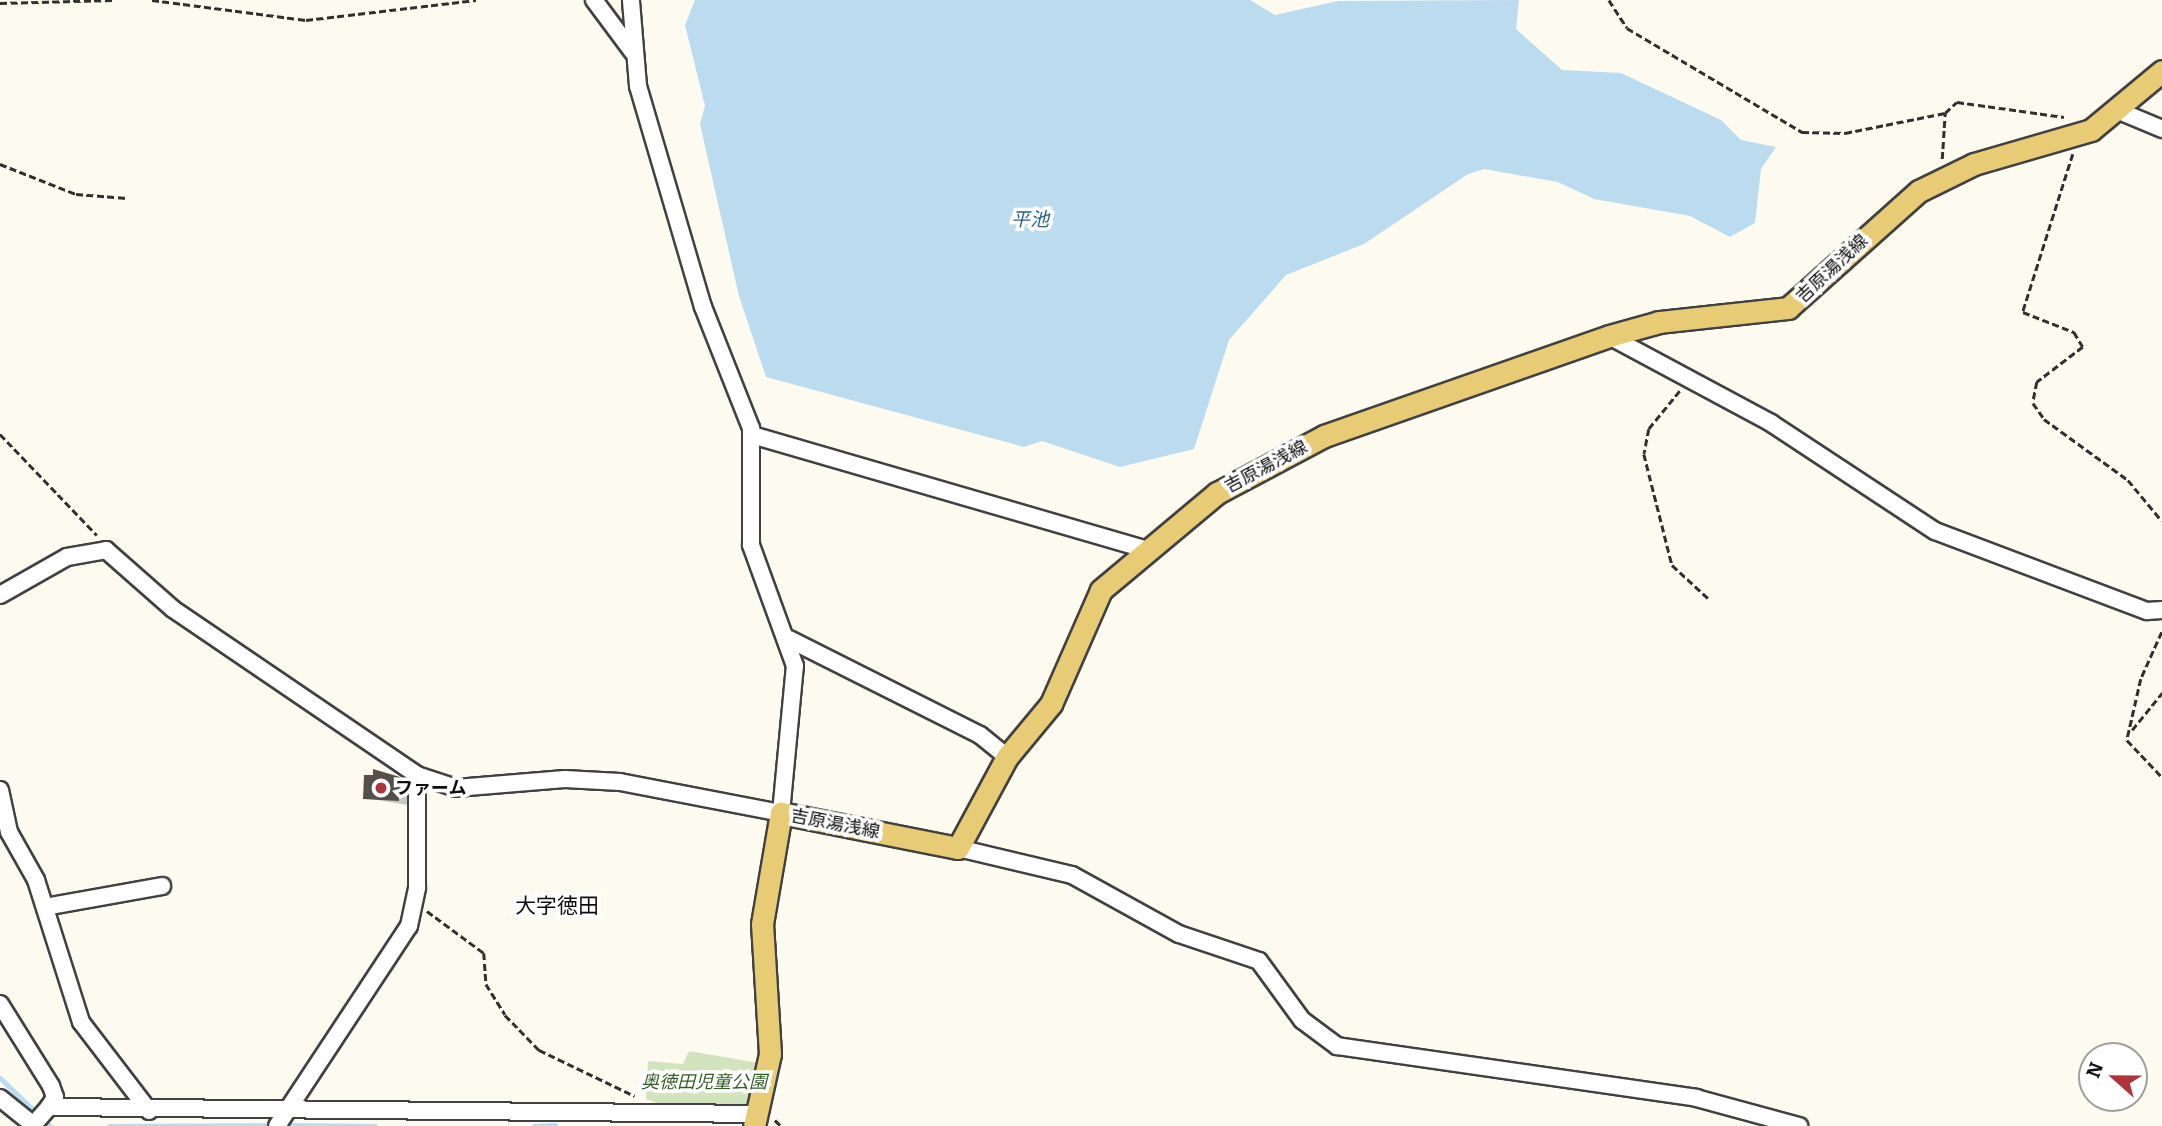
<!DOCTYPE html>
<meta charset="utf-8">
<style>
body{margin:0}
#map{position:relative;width:2162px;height:1126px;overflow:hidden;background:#fdfaf0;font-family:Bitter,"Noto Sans JP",serif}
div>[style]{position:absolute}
.green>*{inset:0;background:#d2e4bd}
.water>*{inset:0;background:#bbdcef}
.shadow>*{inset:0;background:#0003}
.stream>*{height:5px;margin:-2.5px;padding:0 2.5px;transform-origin:2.5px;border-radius:2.5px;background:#bbdcef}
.building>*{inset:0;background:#554f4b}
.path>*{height:2.5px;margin-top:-1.25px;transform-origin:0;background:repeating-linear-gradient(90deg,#303030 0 7px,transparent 0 10.5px)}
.roads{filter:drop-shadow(2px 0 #414141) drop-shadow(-2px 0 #414141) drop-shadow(0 2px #414141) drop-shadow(0 -2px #414141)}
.minor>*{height:16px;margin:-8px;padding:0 8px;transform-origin:8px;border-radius:8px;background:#fff}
.major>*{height:21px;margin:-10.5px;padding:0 10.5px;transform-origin:10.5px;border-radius:10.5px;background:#e8cb75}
.dots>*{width:19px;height:19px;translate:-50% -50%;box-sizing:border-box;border:4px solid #fff;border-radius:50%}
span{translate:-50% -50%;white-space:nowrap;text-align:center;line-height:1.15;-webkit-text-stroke:7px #fff;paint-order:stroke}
.street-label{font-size:18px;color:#0e0e0e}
.poi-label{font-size:18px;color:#0e0e0e;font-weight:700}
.left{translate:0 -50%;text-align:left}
.park-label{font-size:18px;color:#325e26;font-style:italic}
.water-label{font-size:19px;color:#266391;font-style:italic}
.quarter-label{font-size:21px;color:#0e0e0e}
.north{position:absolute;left:2078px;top:1042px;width:70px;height:70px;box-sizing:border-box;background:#fff;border:2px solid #9f9f9f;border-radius:50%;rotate:291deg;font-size:19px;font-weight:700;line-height:28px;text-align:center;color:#0e0e0e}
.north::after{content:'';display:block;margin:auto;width:24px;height:32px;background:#ad363d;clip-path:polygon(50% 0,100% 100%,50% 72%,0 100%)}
</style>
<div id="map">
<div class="green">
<div style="clip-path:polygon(689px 1051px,759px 1063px,749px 1109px,677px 1110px,646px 1099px,648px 1061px,683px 1064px)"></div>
</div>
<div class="water">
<div style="clip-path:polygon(695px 0,1250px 0,1275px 15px,1338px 1px,1519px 0,1516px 29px,1562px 70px,1621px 73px,1721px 120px,1741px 140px,1776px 147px,1761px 169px,1755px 223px,1730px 237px,1690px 216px,1594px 199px,1558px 182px,1484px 169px,1468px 174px,1364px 244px,1286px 275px,1229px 340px,1194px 449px,1120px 467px,1042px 441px,1024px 447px,766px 377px,739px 296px,700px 124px,705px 106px,685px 25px)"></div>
</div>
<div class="shadow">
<div style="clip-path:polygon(399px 778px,409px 784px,408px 805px,365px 798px)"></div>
</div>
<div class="stream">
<div style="left:0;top:1078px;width:69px;rotate:43.8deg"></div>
<div style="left:283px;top:1125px;width:92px;rotate:0.6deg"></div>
<div style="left:109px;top:1126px;width:165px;rotate:-0.3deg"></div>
<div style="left:534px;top:1126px;width:21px;rotate:-3deg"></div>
</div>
<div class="building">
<div style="clip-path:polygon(373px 769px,400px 777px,399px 801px,363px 799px,364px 775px,373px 775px)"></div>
</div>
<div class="path">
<div style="left:152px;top:0;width:155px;rotate:7.4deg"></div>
<div style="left:306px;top:20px;width:171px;rotate:-6.7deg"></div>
<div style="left:1609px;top:0;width:33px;rotate:57deg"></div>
<div style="left:1627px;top:28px;width:204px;rotate:30.7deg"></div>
<div style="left:1802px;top:132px;width:43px;rotate:1.3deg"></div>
<div style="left:1845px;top:133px;width:102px;rotate:-11.3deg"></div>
<div style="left:0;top:3px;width:113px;rotate:-1.5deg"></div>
<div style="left:2073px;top:154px;width:166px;rotate:107.6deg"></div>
<div style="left:2023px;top:312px;width:55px;rotate:21.4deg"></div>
<div style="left:2074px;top:332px;width:17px;rotate:59deg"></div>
<div style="left:2083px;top:347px;width:58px;rotate:142.7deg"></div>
<div style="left:2037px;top:382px;width:21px;rotate:101deg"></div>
<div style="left:2033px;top:403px;width:19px;rotate:55deg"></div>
<div style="left:2044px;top:419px;width:104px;rotate:36deg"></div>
<div style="left:2128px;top:480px;width:53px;rotate:50.3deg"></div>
<div style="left:1942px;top:159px;width:46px;rotate:-86.3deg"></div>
<div style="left:1945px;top:113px;width:16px;rotate:-43deg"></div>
<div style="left:1957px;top:102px;width:108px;rotate:8deg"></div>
<div style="left:0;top:164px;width:82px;rotate:21.5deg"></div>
<div style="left:76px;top:194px;width:51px;rotate:4.5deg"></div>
<div style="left:1680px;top:391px;width:49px;rotate:129.2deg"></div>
<div style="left:1649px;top:429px;width:25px;rotate:101deg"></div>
<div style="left:1644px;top:454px;width:114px;rotate:75.8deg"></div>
<div style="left:1672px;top:565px;width:49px;rotate:42.5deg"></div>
<div style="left:0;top:434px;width:140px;rotate:46.2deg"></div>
<div style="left:2162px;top:632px;width:51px;rotate:114.1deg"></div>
<div style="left:2141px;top:679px;width:63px;rotate:102.9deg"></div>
<div style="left:2127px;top:740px;width:51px;rotate:46.6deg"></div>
<div style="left:2132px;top:730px;width:48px;rotate:-51deg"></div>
<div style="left:427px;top:911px;width:71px;rotate:36.4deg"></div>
<div style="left:484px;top:953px;width:31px;rotate:86deg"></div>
<div style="left:486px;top:984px;width:36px;rotate:58deg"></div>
<div style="left:505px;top:1015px;width:49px;rotate:45.8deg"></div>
<div style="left:539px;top:1050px;width:106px;rotate:25.6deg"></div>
<div style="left:775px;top:1120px;width:8px;rotate:45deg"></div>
</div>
<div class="roads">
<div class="minor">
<div style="left:594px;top:0;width:64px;rotate:53.3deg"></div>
<div style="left:2119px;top:111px;width:47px;rotate:22.7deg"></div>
<div style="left:1609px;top:336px;width:184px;rotate:28.2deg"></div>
<div style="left:1771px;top:423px;width:196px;rotate:33.4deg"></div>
<div style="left:1935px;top:531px;width:227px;rotate:20.7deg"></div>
<div style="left:2147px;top:611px;width:15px;rotate:-4deg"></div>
<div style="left:752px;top:435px;width:411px;rotate:16.2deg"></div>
<div style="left:0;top:595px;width:77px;rotate:-29.6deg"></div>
<div style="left:67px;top:557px;width:40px;rotate:-10deg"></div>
<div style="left:106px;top:550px;width:89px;rotate:41.4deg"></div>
<div style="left:173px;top:609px;width:295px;rotate:34.2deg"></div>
<div style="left:417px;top:775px;width:41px;rotate:18.4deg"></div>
<div style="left:456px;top:788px;width:109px;rotate:-4.7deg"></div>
<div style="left:565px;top:779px;width:55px;rotate:3.1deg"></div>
<div style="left:620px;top:782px;width:164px;rotate:10.9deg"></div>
<div style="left:781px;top:813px;width:148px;rotate:-84.6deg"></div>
<div style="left:795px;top:666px;width:129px;rotate:-110deg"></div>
<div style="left:751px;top:545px;width:117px;rotate:-90deg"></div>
<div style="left:751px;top:428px;width:130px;rotate:-111.6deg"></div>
<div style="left:703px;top:307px;width:230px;rotate:-106.4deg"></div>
<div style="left:638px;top:86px;width:86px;rotate:-94.7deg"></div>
<div style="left:789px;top:639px;width:214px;rotate:26.7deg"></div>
<div style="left:980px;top:735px;width:35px;rotate:39deg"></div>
<div style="left:0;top:790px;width:43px;rotate:77.9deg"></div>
<div style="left:9px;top:832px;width:55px;rotate:60.6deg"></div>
<div style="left:36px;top:880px;width:149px;rotate:72.4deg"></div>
<div style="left:81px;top:1022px;width:112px;rotate:52.6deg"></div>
<div style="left:958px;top:848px;width:117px;rotate:13.3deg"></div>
<div style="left:1072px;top:875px;width:122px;rotate:28.9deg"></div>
<div style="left:1179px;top:934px;width:84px;rotate:18.6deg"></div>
<div style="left:1259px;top:961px;width:73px;rotate:53.9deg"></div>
<div style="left:1302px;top:1020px;width:44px;rotate:36.6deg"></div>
<div style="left:1337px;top:1046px;width:363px;rotate:8.2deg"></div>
<div style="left:1696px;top:1098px;width:107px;rotate:15.2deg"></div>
<div style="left:45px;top:907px;width:119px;rotate:-10.2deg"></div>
<div style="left:0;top:1004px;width:97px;rotate:58.1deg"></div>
<div style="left:51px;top:1086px;width:12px;rotate:70deg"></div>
<div style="left:55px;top:1097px;width:12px;rotate:121deg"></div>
<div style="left:0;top:1098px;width:45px;rotate:38.7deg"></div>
<div style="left:35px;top:1123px;width:21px;rotate:-49deg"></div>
<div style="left:49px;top:1107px;width:710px;rotate:0.56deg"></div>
<div style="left:277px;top:1126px;width:240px;rotate:-56.6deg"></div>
<div style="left:409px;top:926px;width:40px;rotate:-78deg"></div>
<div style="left:417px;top:887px;width:112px;rotate:-90deg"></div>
</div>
<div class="major">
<div style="left:754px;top:1126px;width:74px;rotate:-77.5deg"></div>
<div style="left:770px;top:1054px;width:130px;rotate:-93.5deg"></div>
<div style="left:762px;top:924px;width:113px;rotate:-80.3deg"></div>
<div style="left:781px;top:813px;width:180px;rotate:11.2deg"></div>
<div style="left:958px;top:848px;width:103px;rotate:-61.7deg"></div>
<div style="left:1007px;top:757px;width:69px;rotate:-50.3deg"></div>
<div style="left:1051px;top:704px;width:124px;rotate:-66.3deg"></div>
<div style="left:1101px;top:590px;width:151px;rotate:-39.9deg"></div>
<div style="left:1217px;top:493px;width:121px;rotate:-28deg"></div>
<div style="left:1324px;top:436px;width:302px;rotate:-19.3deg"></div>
<div style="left:1609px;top:336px;width:52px;rotate:-15.6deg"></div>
<div style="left:1659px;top:322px;width:130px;rotate:-6.2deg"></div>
<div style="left:1788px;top:308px;width:176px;rotate:-41.8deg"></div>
<div style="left:1919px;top:191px;width:61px;rotate:-26.1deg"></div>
<div style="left:1974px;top:164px;width:122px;rotate:-16.2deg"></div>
<div style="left:2091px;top:130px;width:92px;rotate:-39.7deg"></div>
</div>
</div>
<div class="dots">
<div style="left:381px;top:788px;background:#ad363d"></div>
</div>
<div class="street-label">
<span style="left:1832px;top:269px;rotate:-43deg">吉原湯浅線</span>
<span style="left:1266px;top:467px;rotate:-28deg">吉原湯浅線</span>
<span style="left:835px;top:824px;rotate:11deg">吉原湯浅線</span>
</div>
<div class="poi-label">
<span class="left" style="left:395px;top:788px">ファーム</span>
</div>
<div class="park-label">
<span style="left:704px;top:1082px">奥徳田児童公園</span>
</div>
<div class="water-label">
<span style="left:1030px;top:220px">平池</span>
</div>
<div class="quarter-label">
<span style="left:557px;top:906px">大字徳田</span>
</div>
<div class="north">N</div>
</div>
